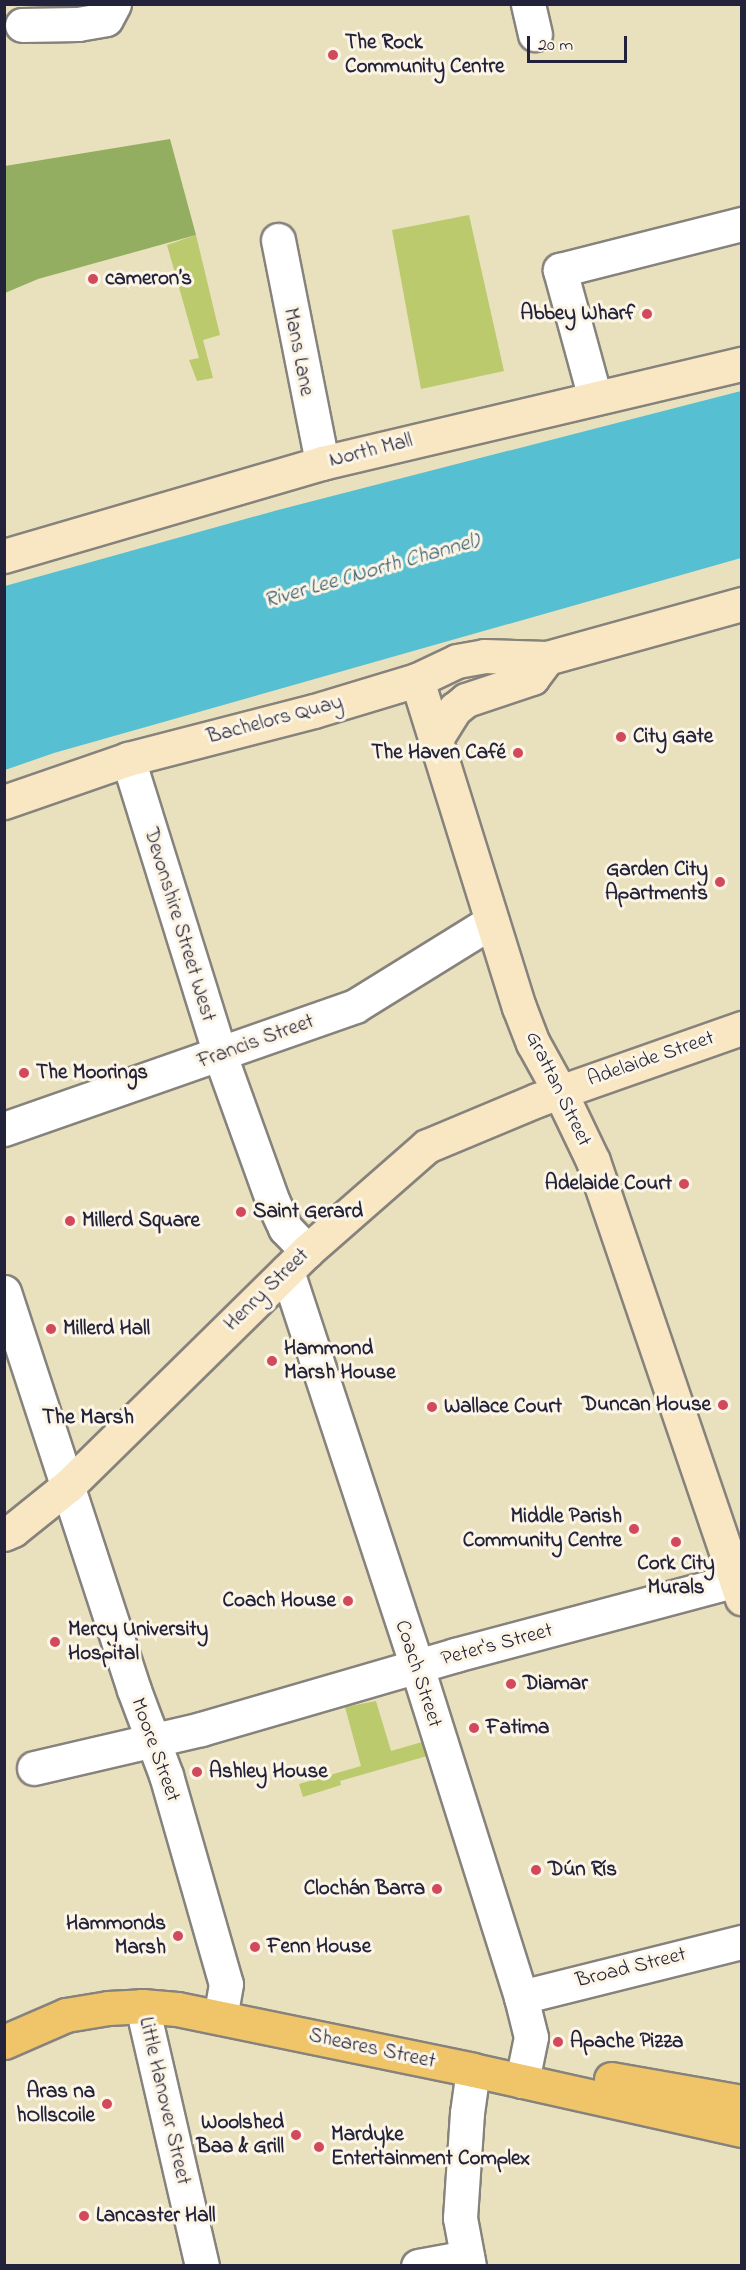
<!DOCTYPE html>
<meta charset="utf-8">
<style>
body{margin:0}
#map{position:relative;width:746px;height:2270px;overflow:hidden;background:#e9e1bd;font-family:"Indie Flower",sans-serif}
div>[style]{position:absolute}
.green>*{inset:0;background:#baca6c}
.forest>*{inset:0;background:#93ae60}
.water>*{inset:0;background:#56bfd2}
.roads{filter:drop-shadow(2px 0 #86827c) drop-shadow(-2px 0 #86827c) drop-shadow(0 2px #86827c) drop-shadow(0 -2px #86827c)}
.street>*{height:33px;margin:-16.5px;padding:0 16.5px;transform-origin:16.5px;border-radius:16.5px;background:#fff}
.secondary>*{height:33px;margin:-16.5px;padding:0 16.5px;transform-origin:16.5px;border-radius:16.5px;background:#f9e7c3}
.highway>*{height:33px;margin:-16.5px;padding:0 16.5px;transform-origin:16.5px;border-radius:16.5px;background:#f0c469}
.dots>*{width:16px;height:16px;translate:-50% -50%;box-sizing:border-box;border:3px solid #fcf5e5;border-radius:50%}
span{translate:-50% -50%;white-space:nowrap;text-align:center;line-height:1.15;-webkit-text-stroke:6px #fcf5e5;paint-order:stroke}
.poi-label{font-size:21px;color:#22223b;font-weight:700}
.left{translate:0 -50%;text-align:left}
.right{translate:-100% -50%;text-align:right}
.street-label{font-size:21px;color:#22223b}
.water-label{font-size:22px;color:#345970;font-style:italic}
.neighbourhood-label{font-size:22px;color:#22223b;font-weight:700}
.frame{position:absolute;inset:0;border:6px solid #22223b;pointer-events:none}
.scale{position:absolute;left:527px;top:36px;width:100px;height:27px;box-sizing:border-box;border:3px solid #22223b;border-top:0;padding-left:8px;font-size:18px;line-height:21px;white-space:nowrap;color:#22223b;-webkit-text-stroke:4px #fcf5e5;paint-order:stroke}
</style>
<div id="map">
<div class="green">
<div style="clip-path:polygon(469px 215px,504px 371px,421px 389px,392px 230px)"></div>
<div style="clip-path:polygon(196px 235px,220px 335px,203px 340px,213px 378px,197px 381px,189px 360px,199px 358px,167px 245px)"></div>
<div style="clip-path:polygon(376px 1701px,391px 1751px,422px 1742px,427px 1756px,340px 1781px,341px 1785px,303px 1797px,299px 1784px,361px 1766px,345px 1707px)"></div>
</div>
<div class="forest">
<div style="clip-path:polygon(170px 139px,196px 235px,38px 279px,5px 293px,5px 166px)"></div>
</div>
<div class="water">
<div style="clip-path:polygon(741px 391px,741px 558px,54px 753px,5px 770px,5px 586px,278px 510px)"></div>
</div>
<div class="roads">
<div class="street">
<div style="left:528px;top:4px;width:31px;rotate:77deg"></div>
<div style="left:22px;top:25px;width:56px;rotate:-1deg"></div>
<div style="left:78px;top:24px;width:28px;rotate:-10deg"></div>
<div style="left:106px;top:19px;width:17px;rotate:-62deg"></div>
<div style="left:278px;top:240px;width:227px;rotate:78.8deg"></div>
<div style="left:595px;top:398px;width:133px;rotate:-105.3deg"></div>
<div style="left:560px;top:270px;width:188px;rotate:-14.2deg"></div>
<div style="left:128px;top:759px;width:310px;rotate:72.7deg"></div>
<div style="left:220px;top:1055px;width:156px;rotate:70.2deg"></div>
<div style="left:273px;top:1202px;width:29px;rotate:65deg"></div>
<div style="left:285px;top:1228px;width:32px;rotate:46deg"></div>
<div style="left:4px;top:1129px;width:372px;rotate:-19.3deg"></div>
<div style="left:355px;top:1006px;width:161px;rotate:-31.8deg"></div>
<div style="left:287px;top:1271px;width:417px;rotate:71.8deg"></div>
<div style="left:417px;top:1667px;width:346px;rotate:72.5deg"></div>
<div style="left:521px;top:1997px;width:41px;rotate:76deg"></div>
<div style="left:531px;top:2037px;width:45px;rotate:101.6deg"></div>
<div style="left:4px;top:1292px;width:419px;rotate:71.9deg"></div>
<div style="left:134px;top:1690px;width:91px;rotate:69.4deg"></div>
<div style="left:166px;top:1775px;width:217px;rotate:74deg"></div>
<div style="left:226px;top:1984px;width:34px;rotate:100deg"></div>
<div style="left:34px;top:1768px;width:171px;rotate:-13.1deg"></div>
<div style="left:201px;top:1729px;width:265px;rotate:-16.2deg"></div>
<div style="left:455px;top:1655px;width:292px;rotate:-14.9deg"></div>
<div style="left:521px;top:1997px;width:228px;rotate:-14deg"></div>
<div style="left:142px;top:2006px;width:267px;rotate:77deg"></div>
<div style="left:418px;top:2266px;width:50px;rotate:-10.4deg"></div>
<div style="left:469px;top:2266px;width:49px;rotate:-100.6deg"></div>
<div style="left:460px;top:2218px;width:105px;rotate:-86.2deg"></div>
<div style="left:467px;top:2113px;width:43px;rotate:-82.1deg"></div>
</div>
<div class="secondary">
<div style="left:4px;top:556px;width:331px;rotate:-16.3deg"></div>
<div style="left:322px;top:463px;width:432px;rotate:-13.3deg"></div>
<div style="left:417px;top:680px;width:343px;rotate:72.7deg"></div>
<div style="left:519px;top:1007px;width:39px;rotate:69deg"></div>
<div style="left:533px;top:1043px;width:56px;rotate:61.1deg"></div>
<div style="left:560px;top:1092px;width:76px;rotate:64.4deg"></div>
<div style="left:593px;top:1161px;width:462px;rotate:71.2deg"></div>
<div style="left:436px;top:739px;width:36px;rotate:-58deg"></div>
<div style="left:455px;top:709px;width:14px;rotate:-39deg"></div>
<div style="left:466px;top:700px;width:70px;rotate:-18.4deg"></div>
<div style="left:532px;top:678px;width:25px;rotate:-53deg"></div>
<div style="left:4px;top:802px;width:131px;rotate:-19.1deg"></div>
<div style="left:128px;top:759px;width:192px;rotate:-14.5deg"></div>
<div style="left:314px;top:711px;width:108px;rotate:-16.8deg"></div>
<div style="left:417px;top:680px;width:44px;rotate:-25.4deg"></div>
<div style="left:457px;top:661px;width:27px;rotate:-10deg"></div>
<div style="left:484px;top:656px;width:63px;rotate:1.8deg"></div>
<div style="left:547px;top:658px;width:202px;rotate:-15.5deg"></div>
<div style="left:4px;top:1534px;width:10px;rotate:-24deg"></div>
<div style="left:13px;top:1530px;width:72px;rotate:-38.8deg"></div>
<div style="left:69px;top:1485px;width:334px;rotate:-44.5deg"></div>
<div style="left:307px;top:1251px;width:159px;rotate:-41.2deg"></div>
<div style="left:427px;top:1146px;width:119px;rotate:-22.7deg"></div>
<div style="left:537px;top:1100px;width:217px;rotate:-19.4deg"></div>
</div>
<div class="highway">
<div style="left:4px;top:2042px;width:68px;rotate:-23.5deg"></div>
<div style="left:66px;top:2015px;width:43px;rotate:-9.5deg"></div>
<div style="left:108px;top:2008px;width:34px;rotate:-3deg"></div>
<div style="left:142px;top:2006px;width:35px;rotate:5deg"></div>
<div style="left:177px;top:2009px;width:302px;rotate:11.6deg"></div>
<div style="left:473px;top:2070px;width:276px;rotate:12.6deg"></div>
<div style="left:611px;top:2079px;width:133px;rotate:10deg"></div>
</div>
</div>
<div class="dots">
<div style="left:333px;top:55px;background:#d1495b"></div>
<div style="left:93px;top:279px;background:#d1495b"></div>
<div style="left:647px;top:314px;background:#d1495b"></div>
<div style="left:621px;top:737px;background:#d1495b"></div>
<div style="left:518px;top:753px;background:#d1495b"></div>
<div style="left:720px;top:882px;background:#d1495b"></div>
<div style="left:24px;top:1073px;background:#d1495b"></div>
<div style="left:684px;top:1184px;background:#d1495b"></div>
<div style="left:241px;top:1212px;background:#d1495b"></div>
<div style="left:70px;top:1221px;background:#d1495b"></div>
<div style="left:51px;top:1329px;background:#d1495b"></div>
<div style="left:272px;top:1361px;background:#d1495b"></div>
<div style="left:723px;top:1405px;background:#d1495b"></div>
<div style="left:432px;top:1407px;background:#d1495b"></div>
<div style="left:634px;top:1529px;background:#d1495b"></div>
<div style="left:676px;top:1542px;background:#d1495b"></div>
<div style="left:348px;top:1601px;background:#d1495b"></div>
<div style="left:55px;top:1642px;background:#d1495b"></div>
<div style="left:511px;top:1684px;background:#d1495b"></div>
<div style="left:474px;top:1728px;background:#d1495b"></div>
<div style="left:197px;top:1772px;background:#d1495b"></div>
<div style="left:536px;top:1870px;background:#d1495b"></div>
<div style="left:437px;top:1889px;background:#d1495b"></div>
<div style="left:178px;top:1936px;background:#d1495b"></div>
<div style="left:255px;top:1947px;background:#d1495b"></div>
<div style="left:558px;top:2042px;background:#d1495b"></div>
<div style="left:107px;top:2104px;background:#d1495b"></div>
<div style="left:296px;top:2135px;background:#d1495b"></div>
<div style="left:319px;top:2147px;background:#d1495b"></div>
<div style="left:84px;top:2216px;background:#d1495b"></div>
</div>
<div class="poi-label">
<span class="left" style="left:345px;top:55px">The Rock<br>Community Centre</span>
<span class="left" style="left:105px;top:279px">cameron’s</span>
<span class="right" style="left:635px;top:314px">Abbey Wharf</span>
<span class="left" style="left:633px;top:737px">City Gate</span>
<span class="right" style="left:506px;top:753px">The Haven Café</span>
<span class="right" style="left:708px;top:882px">Garden City<br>Apartments</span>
<span class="left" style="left:36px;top:1073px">The Moorings</span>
<span class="right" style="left:672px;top:1184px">Adelaide Court</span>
<span class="left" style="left:253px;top:1212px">Saint Gerard</span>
<span class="left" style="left:82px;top:1221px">Millerd Square</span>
<span class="left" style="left:63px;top:1329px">Millerd Hall</span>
<span class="left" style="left:284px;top:1361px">Hammond<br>Marsh House</span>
<span class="right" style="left:711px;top:1405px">Duncan House</span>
<span class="left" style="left:444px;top:1407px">Wallace Court</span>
<span class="right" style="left:622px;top:1529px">Middle Parish<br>Community Centre</span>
<span style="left:676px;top:1576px">Cork City<br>Murals</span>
<span class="right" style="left:336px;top:1601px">Coach House</span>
<span class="left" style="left:68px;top:1642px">Mercy University<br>Hospital</span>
<span class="left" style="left:523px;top:1684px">Diamar</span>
<span class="left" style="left:486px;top:1728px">Fatima</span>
<span class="left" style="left:209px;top:1772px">Ashley House</span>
<span class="left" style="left:548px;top:1870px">Dún Rís</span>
<span class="right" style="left:425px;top:1889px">Clochán Barra</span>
<span class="right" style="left:166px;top:1936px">Hammonds<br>Marsh</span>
<span class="left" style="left:267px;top:1947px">Fenn House</span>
<span class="left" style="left:570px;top:2042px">Apache Pizza</span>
<span class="right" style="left:95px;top:2104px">Aras na<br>hOllscoile</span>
<span class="right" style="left:284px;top:2135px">Woolshed<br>Baa &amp; Grill</span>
<span class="left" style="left:331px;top:2147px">Mardyke<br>Entertainment Complex</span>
<span class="left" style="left:96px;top:2216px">Lancaster Hall</span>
</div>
<div class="street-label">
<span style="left:298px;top:352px;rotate:79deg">Mans Lane</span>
<span style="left:371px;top:451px;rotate:-14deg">North Mall</span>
<span style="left:275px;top:720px;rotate:-15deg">Bachelors Quay</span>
<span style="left:179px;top:925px;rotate:73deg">Devonshire Street West</span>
<span style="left:256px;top:1042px;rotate:-20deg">Francis Street</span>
<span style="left:651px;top:1059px;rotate:-19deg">Adelaide Street</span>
<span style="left:558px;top:1089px;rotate:64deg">Grattan Street</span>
<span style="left:267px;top:1290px;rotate:-44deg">Henry Street</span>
<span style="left:497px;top:1645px;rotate:-15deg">Peter's Street</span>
<span style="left:418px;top:1674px;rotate:72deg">Coach Street</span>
<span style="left:155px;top:1750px;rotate:70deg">Moore Street</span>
<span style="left:631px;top:1968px;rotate:-14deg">Broad Street</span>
<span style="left:372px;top:2049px;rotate:12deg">Sheares Street</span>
<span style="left:164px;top:2101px;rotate:77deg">Little Hanover Street</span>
</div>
<div class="water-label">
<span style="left:372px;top:572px;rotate:-16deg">River Lee (North Channel)</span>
</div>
<div class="neighbourhood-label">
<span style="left:88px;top:1419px">The Marsh</span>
</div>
<div class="frame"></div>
<div class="scale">20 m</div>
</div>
